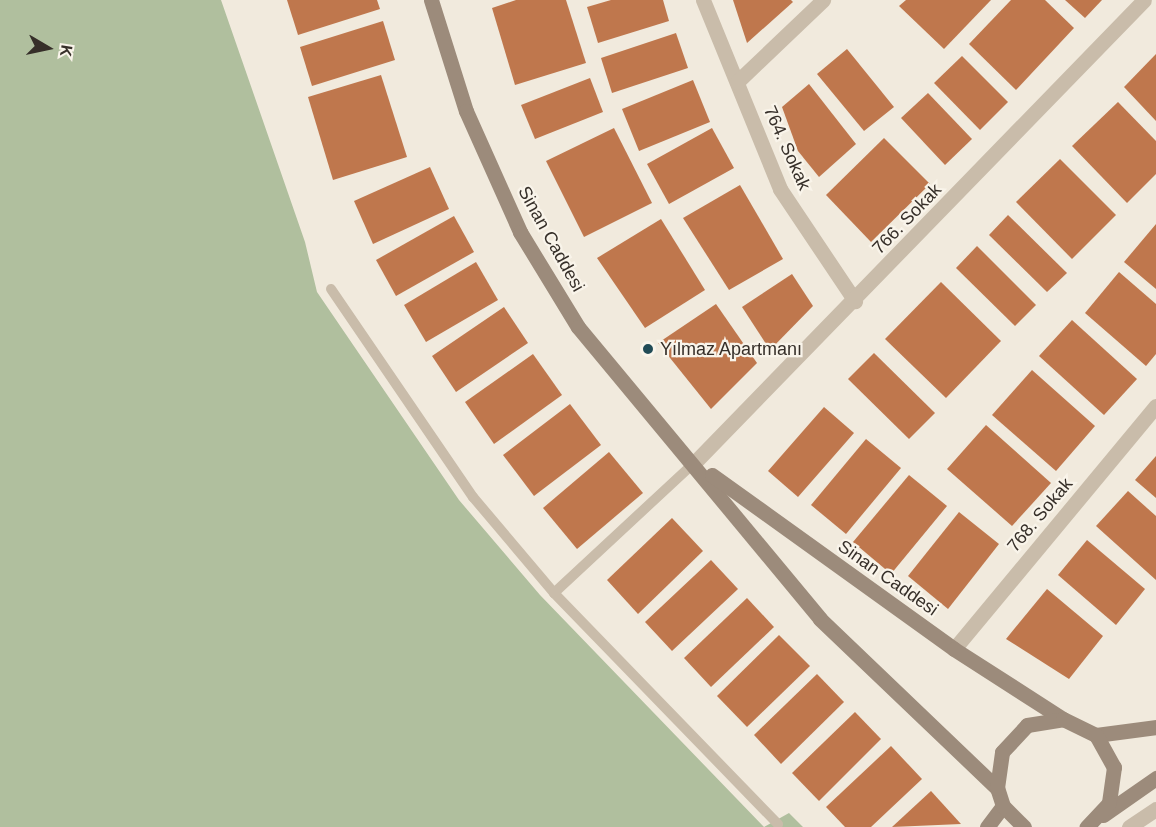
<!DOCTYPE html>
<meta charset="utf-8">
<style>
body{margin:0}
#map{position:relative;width:1156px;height:827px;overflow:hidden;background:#f1eadd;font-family:Arial,sans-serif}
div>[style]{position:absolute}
.green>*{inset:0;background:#b0bf9e}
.building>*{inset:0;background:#bf774d}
.service>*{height:10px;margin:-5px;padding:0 5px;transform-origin:5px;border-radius:5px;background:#c9bcaa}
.minor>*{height:15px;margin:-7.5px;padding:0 7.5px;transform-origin:7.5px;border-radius:7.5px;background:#c9bcaa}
.secondary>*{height:15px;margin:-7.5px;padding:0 7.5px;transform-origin:7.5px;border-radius:7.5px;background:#9c8b7b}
.dots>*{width:16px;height:16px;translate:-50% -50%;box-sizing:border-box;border:3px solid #f9f4ea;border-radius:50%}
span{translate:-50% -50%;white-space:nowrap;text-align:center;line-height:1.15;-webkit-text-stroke:4.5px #f9f4ea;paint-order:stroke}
.street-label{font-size:18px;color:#362f29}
.poi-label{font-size:18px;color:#362f29}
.left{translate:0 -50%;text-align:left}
.north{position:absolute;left:18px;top:18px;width:60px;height:60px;-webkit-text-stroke:4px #f9f4ea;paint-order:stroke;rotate:99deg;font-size:16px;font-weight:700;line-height:24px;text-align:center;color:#362f29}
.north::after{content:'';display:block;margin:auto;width:21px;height:27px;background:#362f29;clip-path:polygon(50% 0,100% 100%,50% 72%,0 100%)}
</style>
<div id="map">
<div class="green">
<div style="clip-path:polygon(0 0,221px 0,305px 242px,317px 292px,459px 500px,540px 595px,764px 827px,789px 813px,803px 827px,0 827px)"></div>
</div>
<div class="building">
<div style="clip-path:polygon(287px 0,377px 0,380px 9px,298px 35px)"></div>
<div style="clip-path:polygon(516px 0,566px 0,586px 63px,515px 85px,492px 8px)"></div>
<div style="clip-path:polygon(611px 0,663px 0,669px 21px,598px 43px,587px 7px)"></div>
<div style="clip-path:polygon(733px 0,791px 0,793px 2px,747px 43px)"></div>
<div style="clip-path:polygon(906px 0,991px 0,944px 49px,899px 6px)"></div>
<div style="clip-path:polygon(1011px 0,1045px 0,1074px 28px,1016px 90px,969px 44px)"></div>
<div style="clip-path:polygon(1065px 0,1102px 0,1085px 18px)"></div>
<div style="clip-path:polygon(383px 21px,395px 60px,312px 86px,300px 47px)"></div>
<div style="clip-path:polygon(676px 33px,688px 68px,612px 93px,601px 58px)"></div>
<div style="clip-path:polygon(847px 49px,894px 107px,864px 131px,817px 74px)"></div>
<div style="clip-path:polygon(1156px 54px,1156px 121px,1124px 87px)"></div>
<div style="clip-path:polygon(962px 56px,1008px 102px,980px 130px,934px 83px)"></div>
<div style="clip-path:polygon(381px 75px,407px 157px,333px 180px,308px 97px)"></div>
<div style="clip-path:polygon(590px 78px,603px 112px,535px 139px,521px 105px)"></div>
<div style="clip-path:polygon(693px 80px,710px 122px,639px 151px,622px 109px)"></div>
<div style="clip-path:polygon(809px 84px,856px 144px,819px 177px,798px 151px,782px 107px)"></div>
<div style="clip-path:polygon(928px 93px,972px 139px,945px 165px,901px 118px)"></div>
<div style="clip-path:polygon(1118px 102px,1156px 141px,1156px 174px,1127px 203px,1072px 146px)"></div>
<div style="clip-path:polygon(614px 128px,652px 203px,584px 237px,546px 161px)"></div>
<div style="clip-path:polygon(712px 128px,734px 168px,669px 204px,647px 164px)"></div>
<div style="clip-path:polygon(884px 138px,930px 184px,871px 242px,826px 195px)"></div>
<div style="clip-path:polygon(1060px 159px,1116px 215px,1072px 259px,1016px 202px)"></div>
<div style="clip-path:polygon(430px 167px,449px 209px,373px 244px,354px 201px)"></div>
<div style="clip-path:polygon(740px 185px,783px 259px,729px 290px,683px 218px)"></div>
<div style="clip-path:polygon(1008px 215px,1067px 273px,1047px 292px,989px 235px)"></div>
<div style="clip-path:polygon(454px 216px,474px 252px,396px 296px,376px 260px)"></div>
<div style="clip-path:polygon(661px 219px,705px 290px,645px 328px,597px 258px)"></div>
<div style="clip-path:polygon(1156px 224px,1156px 289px,1124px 262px)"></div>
<div style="clip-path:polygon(977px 246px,1036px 305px,1015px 326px,956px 268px)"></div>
<div style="clip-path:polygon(476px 262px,498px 300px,426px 342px,404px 305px)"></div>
<div style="clip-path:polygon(1119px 272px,1156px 304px,1156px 354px,1146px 366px,1085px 313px)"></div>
<div style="clip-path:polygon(792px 274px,813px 306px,770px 350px,742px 307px)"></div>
<div style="clip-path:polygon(941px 282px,1001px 341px,946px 398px,885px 339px)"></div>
<div style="clip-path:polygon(716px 304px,757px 363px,711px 409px,658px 343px)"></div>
<div style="clip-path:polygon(504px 307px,528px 343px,456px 392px,432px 356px)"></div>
<div style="clip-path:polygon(1072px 320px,1137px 379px,1104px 415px,1039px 356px)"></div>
<div style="clip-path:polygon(874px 353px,935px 413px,909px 439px,848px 379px)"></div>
<div style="clip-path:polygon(533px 354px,562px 395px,494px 444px,465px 402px)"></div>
<div style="clip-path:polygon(1032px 370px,1095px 426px,1056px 471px,992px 415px)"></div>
<div style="clip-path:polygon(570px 404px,601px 445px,534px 496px,503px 455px)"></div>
<div style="clip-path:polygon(824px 407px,854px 433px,798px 497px,768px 471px)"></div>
<div style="clip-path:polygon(986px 425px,1051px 483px,1012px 526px,947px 469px)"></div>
<div style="clip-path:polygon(866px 439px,901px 468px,846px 534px,811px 505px)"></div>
<div style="clip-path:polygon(609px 452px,643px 493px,577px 549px,543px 508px)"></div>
<div style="clip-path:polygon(1156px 456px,1156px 498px,1135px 480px)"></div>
<div style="clip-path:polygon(909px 475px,947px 506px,891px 574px,853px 542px)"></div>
<div style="clip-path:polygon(1128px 491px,1156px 516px,1156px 580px,1096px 526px)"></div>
<div style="clip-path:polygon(959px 512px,999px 544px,948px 609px,908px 576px)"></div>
<div style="clip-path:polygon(672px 518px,703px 551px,638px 614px,607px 580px)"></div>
<div style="clip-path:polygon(1087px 540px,1145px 589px,1116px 625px,1058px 575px)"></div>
<div style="clip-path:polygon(711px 560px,738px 589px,672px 651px,645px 622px)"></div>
<div style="clip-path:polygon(1047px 589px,1103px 636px,1069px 679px,1006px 639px)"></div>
<div style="clip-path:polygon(747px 598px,774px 627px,711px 687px,684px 658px)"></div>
<div style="clip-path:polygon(779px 635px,810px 666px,747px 727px,717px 696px)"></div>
<div style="clip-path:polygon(817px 674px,844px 702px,781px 764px,754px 735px)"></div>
<div style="clip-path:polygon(855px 712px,881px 739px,819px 801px,792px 773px)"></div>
<div style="clip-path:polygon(891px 746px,922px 779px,871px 827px,845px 827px,826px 807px)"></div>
<div style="clip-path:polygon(931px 791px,961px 824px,892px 827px)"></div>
</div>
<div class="service">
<div style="left:331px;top:289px;width:252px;rotate:55.7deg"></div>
<div style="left:473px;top:497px;width:126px;rotate:49.8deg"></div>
<div style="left:554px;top:593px;width:322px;rotate:45.9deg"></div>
<div style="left:554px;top:593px;width:192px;rotate:-42.9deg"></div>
</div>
<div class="minor">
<div style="left:703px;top:0;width:204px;rotate:67.8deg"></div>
<div style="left:780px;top:189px;width:135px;rotate:56.2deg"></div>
<div style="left:737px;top:82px;width:119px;rotate:-43.6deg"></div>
<div style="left:695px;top:462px;width:644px;rotate:-45.82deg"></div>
<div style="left:954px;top:649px;width:316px;rotate:-50.3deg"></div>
<div style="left:1129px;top:827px;width:32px;rotate:-34deg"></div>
</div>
<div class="secondary">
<div style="left:431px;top:0;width:116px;rotate:72.5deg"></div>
<div style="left:466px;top:111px;width:133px;rotate:65.9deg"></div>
<div style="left:520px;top:232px;width:111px;rotate:58.6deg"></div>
<div style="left:578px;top:327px;width:379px;rotate:50.3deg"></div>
<div style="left:820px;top:619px;width:245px;rotate:43.7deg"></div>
<div style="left:712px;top:475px;width:298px;rotate:35.7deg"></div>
<div style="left:954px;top:649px;width:130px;rotate:32.7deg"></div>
<div style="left:1096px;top:735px;width:61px;rotate:-7.6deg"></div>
<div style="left:1103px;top:815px;width:65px;rotate:-34.9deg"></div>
<div style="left:987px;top:827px;width:26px;rotate:-53deg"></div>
<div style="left:1024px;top:827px;width:30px;rotate:-135deg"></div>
<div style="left:1003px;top:806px;width:19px;rotate:-108deg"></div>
<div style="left:997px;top:788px;width:36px;rotate:-82deg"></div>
<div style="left:1002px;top:752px;width:37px;rotate:-47deg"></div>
<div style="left:1027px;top:725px;width:36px;rotate:-9deg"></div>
<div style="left:1063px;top:719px;width:37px;rotate:26deg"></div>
<div style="left:1096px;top:735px;width:37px;rotate:61deg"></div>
<div style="left:1114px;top:767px;width:36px;rotate:98deg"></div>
<div style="left:1109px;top:803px;width:33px;rotate:133deg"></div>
</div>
<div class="dots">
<div style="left:648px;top:349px;background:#214b56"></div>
</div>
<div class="street-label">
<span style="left:787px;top:148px;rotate:66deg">764. Sokak</span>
<span style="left:907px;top:219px;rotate:-46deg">766. Sokak</span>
<span style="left:551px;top:239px;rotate:61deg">Sinan Caddesi</span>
<span style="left:1040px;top:515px;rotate:-50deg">768. Sokak</span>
<span style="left:888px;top:578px;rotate:35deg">Sinan Caddesi</span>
</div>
<div class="poi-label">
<span class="left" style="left:660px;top:349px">Yılmaz Apartmanı</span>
</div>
<div class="north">K</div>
</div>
